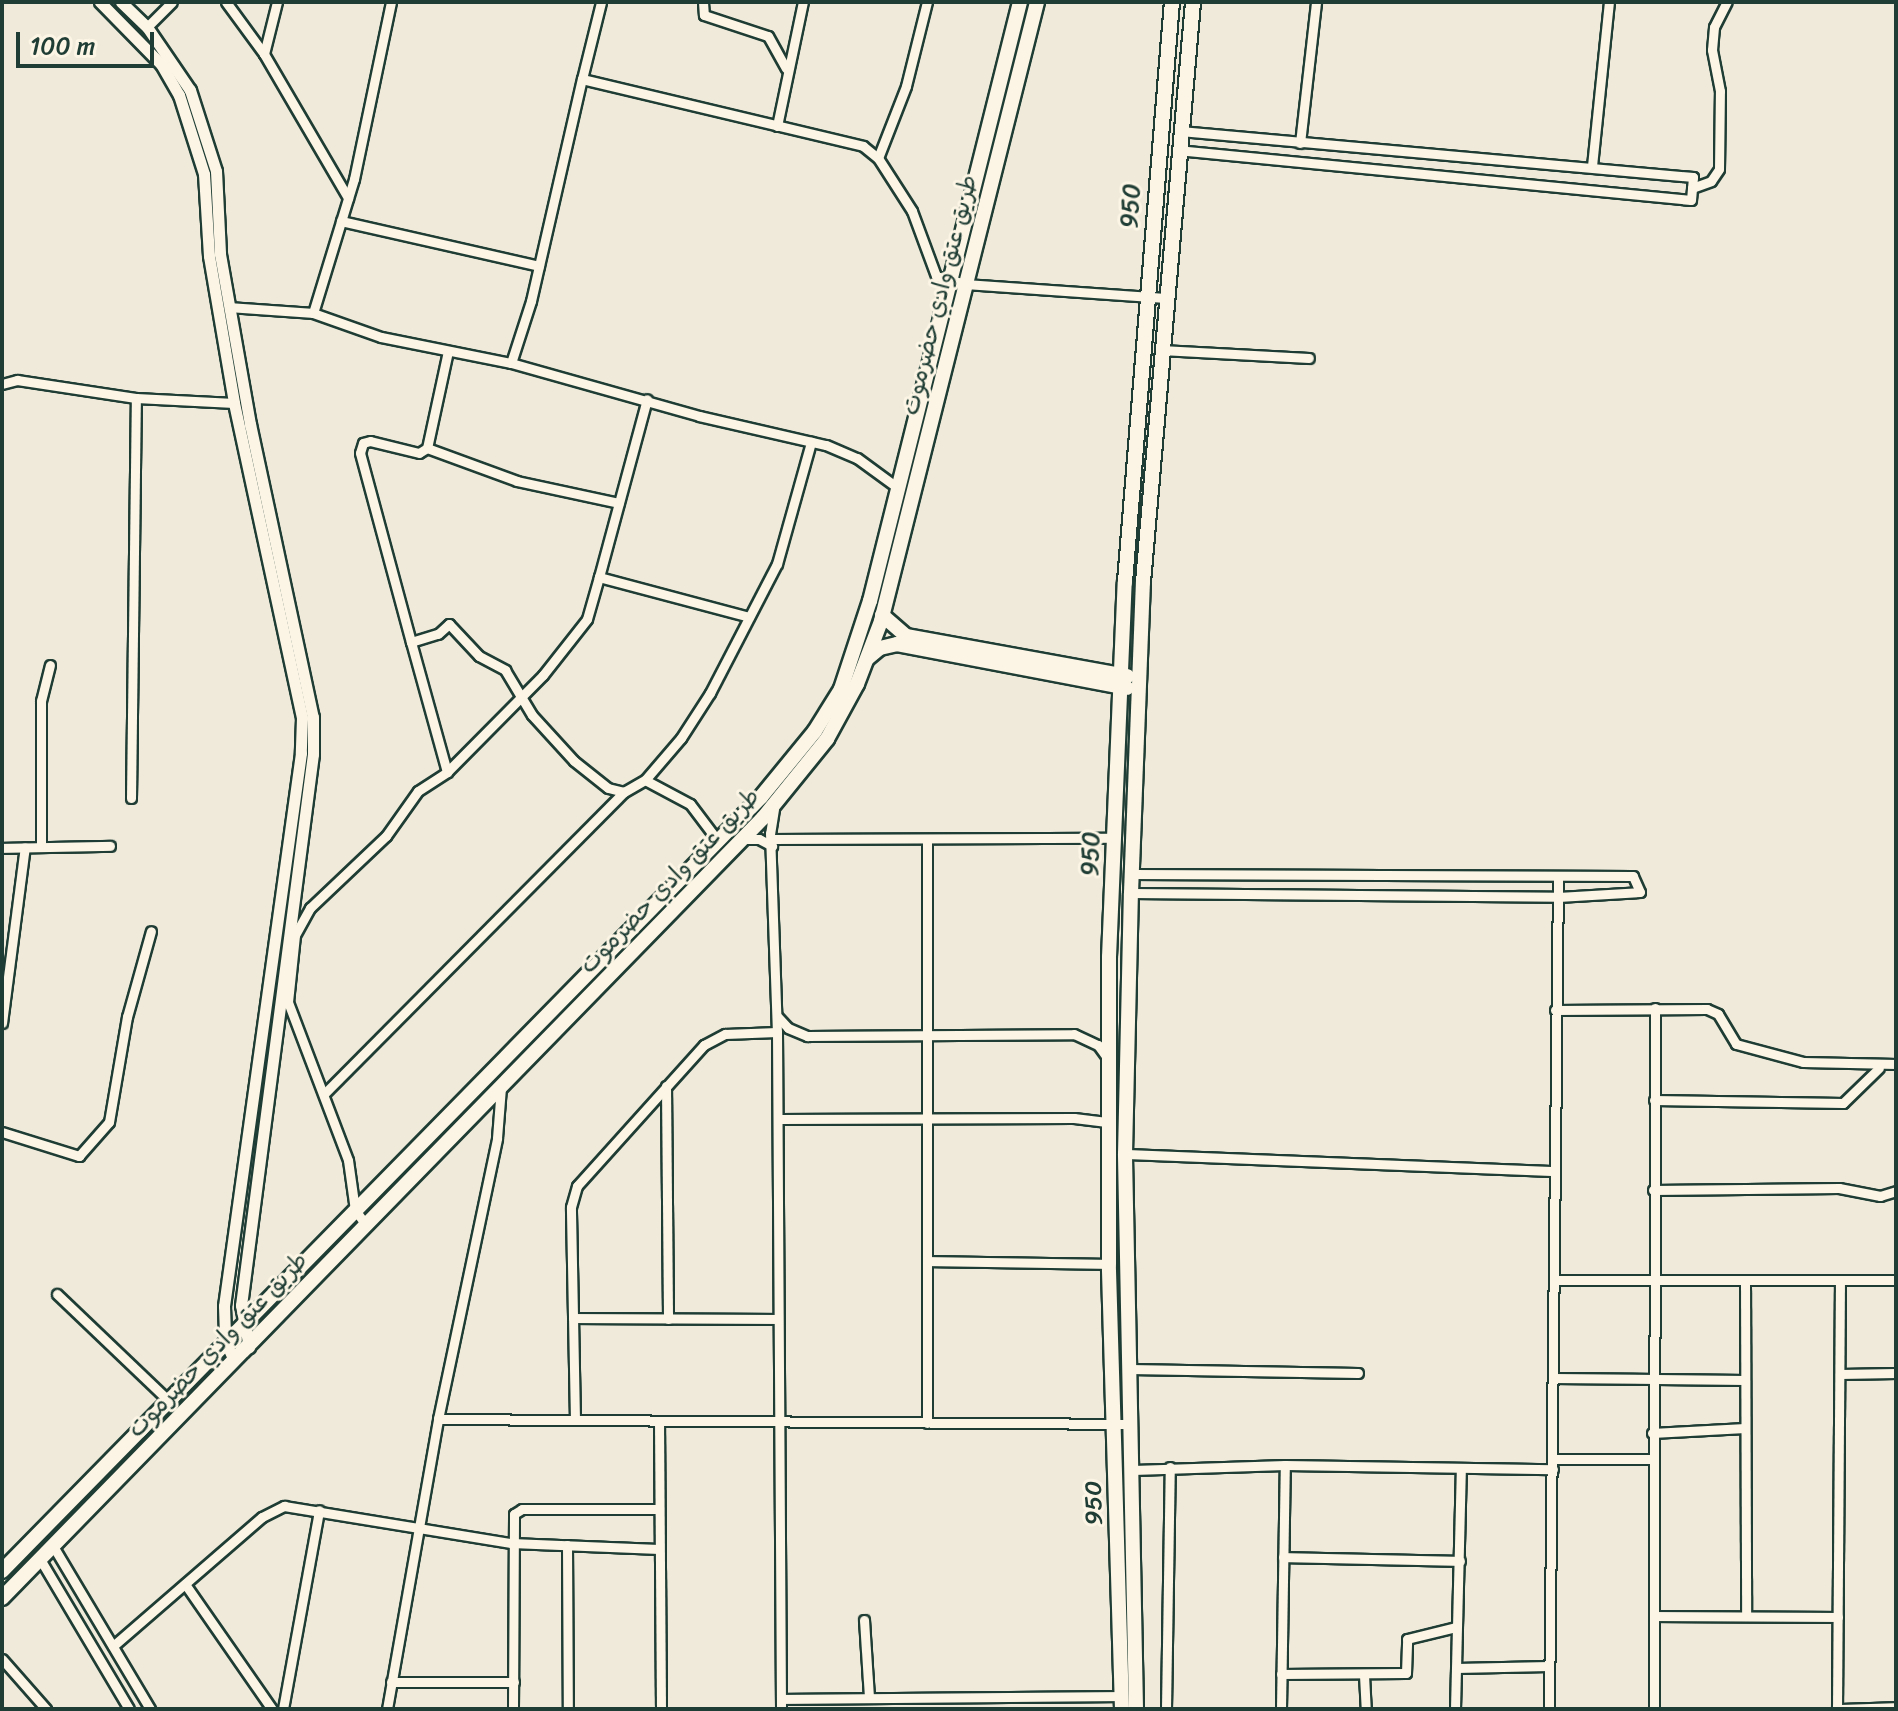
<!DOCTYPE html>
<meta charset="utf-8">
<style>
body{margin:0}
#map{position:relative;width:1898px;height:1711px;overflow:hidden;background:#efeada;font-family:Sriracha,"Playpen Sans Arabic",sans-serif}
div>[style]{position:absolute}
.roads{filter:drop-shadow(2px 0 #1f3d34) drop-shadow(-2px 0 #1f3d34) drop-shadow(0 2px #1f3d34) drop-shadow(0 -2px #1f3d34)}
.minor>*{height:9px;margin:-4.5px;padding:0 4.5px;transform-origin:4.5px;border-radius:4.5px;background:#fcf5e5}
.tertiary>*{height:11px;margin:-5.5px;padding:0 5.5px;transform-origin:5.5px;border-radius:5.5px;background:#fcf5e5}
.primary>*{height:14px;margin:-7px;padding:0 7px;transform-origin:7px;border-radius:7px;background:#fcf5e5}
span{translate:-50% -50%;white-space:nowrap;text-align:center;line-height:1.15;-webkit-text-stroke:6px #fcf5e5;paint-order:stroke}
.street-label{font-size:24px;color:#1f3d34}
.frame{position:absolute;inset:0;border:4px solid #1f3d34;pointer-events:none}
.scale{position:absolute;left:16px;top:32px;width:138px;height:36px;box-sizing:border-box;border:4px solid #1f3d34;border-top:0;padding-left:10px;font-size:24px;line-height:28px;white-space:nowrap;color:#1f3d34;-webkit-text-stroke:6px #fcf5e5;paint-order:stroke}
</style>
<div id="map">
<div class="roads">
<div class="minor">
<div style="left:226px;top:2px;width:64px;rotate:53.8deg"></div>
<div style="left:264px;top:54px;width:167px;rotate:59.7deg"></div>
<div style="left:391px;top:2px;width:181px;rotate:101.8deg"></div>
<div style="left:354px;top:179px;width:140px;rotate:107deg"></div>
<div style="left:313px;top:313px;width:72px;rotate:19.4deg"></div>
<div style="left:381px;top:337px;width:133px;rotate:11.3deg"></div>
<div style="left:511px;top:363px;width:195px;rotate:15.7deg"></div>
<div style="left:699px;top:416px;width:130px;rotate:12.9deg"></div>
<div style="left:826px;top:445px;width:34px;rotate:23deg"></div>
<div style="left:857px;top:458px;width:51px;rotate:36.2deg"></div>
<div style="left:703px;top:2px;width:13px;rotate:86deg"></div>
<div style="left:704px;top:15px;width:67px;rotate:18.2deg"></div>
<div style="left:768px;top:36px;width:37px;rotate:61deg"></div>
<div style="left:147px;top:27px;width:35px;rotate:-45deg"></div>
<div style="left:264px;top:54px;width:54px;rotate:-76deg"></div>
<div style="left:582px;top:79px;width:79px;rotate:-76.1deg"></div>
<div style="left:777px;top:126px;width:127px;rotate:-78.2deg"></div>
<div style="left:1300px;top:143px;width:142px;rotate:-83.5deg"></div>
<div style="left:1177px;top:150px;width:516px;rotate:5.56deg"></div>
<div style="left:1691px;top:200px;width:23px;rotate:-85deg"></div>
<div style="left:1693px;top:177px;width:515px;rotate:-174.88deg"></div>
<div style="left:878px;top:158px;width:77px;rotate:-68.7deg"></div>
<div style="left:906px;top:86px;width:87px;rotate:-76deg"></div>
<div style="left:1592px;top:166px;width:165px;rotate:-84.1deg"></div>
<div style="left:1692px;top:188px;width:20px;rotate:-20deg"></div>
<div style="left:1711px;top:181px;width:14px;rotate:-56deg"></div>
<div style="left:1719px;top:169px;width:78px;rotate:-89.3deg"></div>
<div style="left:1720px;top:91px;width:42px;rotate:-101deg"></div>
<div style="left:1712px;top:50px;width:23px;rotate:-85deg"></div>
<div style="left:1714px;top:27px;width:28px;rotate:-63deg"></div>
<div style="left:341px;top:221px;width:203px;rotate:12.8deg"></div>
<div style="left:229px;top:307px;width:84px;rotate:4.1deg"></div>
<div style="left:1161px;top:350px;width:148px;rotate:3.1deg"></div>
<div style="left:448px;top:351px;width:99px;rotate:102.2deg"></div>
<div style="left:427px;top:448px;width:9px;rotate:148deg"></div>
<div style="left:419px;top:453px;width:50px;rotate:-166.2deg"></div>
<div style="left:370px;top:441px;width:7px;rotate:164deg"></div>
<div style="left:363px;top:443px;width:10px;rotate:107deg"></div>
<div style="left:360px;top:453px;width:196px;rotate:74.9deg"></div>
<div style="left:411px;top:642px;width:28px;rotate:-17deg"></div>
<div style="left:438px;top:634px;width:15px;rotate:-42deg"></div>
<div style="left:449px;top:624px;width:44px;rotate:46.8deg"></div>
<div style="left:479px;top:656px;width:30px;rotate:28deg"></div>
<div style="left:505px;top:670px;width:52px;rotate:59deg"></div>
<div style="left:532px;top:715px;width:62px;rotate:47.6deg"></div>
<div style="left:574px;top:761px;width:43px;rotate:38.5deg"></div>
<div style="left:608px;top:788px;width:16px;rotate:14deg"></div>
<div style="left:624px;top:792px;width:24px;rotate:-30deg"></div>
<div style="left:511px;top:363px;width:65px;rotate:-72.1deg"></div>
<div style="left:531px;top:301px;width:228px;rotate:-77.1deg"></div>
<div style="left:582px;top:79px;width:289px;rotate:13.4deg"></div>
<div style="left:863px;top:146px;width:19px;rotate:39deg"></div>
<div style="left:878px;top:158px;width:63px;rotate:57.3deg"></div>
<div style="left:912px;top:211px;width:69px;rotate:69.7deg"></div>
<div style="left:936px;top:276px;width:31px;rotate:15deg"></div>
<div style="left:966px;top:284px;width:199px;rotate:4deg"></div>
<div style="left:2px;top:384px;width:16px;rotate:-15deg"></div>
<div style="left:17px;top:380px;width:120px;rotate:8.6deg"></div>
<div style="left:136px;top:398px;width:98px;rotate:2.9deg"></div>
<div style="left:427px;top:448px;width:96px;rotate:20.1deg"></div>
<div style="left:517px;top:481px;width:104px;rotate:12.2deg"></div>
<div style="left:599px;top:577px;width:184px;rotate:-74.9deg"></div>
<div style="left:411px;top:642px;width:135px;rotate:74.5deg"></div>
<div style="left:131px;top:798px;width:400px;rotate:-89.3deg"></div>
<div style="left:774px;top:809px;width:24px;rotate:99deg"></div>
<div style="left:770px;top:833px;width:199px;rotate:88deg"></div>
<div style="left:777px;top:1032px;width:677px;rotate:89.66deg"></div>
<div style="left:742px;top:839px;width:17px"></div>
<div style="left:759px;top:839px;width:15px;rotate:28deg"></div>
<div style="left:771px;top:839px;width:343px;rotate:-0.2deg"></div>
<div style="left:927px;top:840px;width:583px;rotate:90deg"></div>
<div style="left:718px;top:841px;width:46px;rotate:-127.1deg"></div>
<div style="left:690px;top:804px;width:51px;rotate:-151.9deg"></div>
<div style="left:645px;top:780px;width:55px;rotate:-49.4deg"></div>
<div style="left:681px;top:738px;width:54px;rotate:-57.2deg"></div>
<div style="left:710px;top:693px;width:145px;rotate:-62.6deg"></div>
<div style="left:777px;top:564px;width:127px;rotate:-74.4deg"></div>
<div style="left:41px;top:847px;width:146px;rotate:-90deg"></div>
<div style="left:41px;top:701px;width:37px;rotate:-76deg"></div>
<div style="left:2px;top:848px;width:108px;rotate:-1.1deg"></div>
<div style="left:1131px;top:893px;width:427px;rotate:0.5deg"></div>
<div style="left:1558px;top:897px;width:82px;rotate:-3.5deg"></div>
<div style="left:1640px;top:892px;width:17px;rotate:-114deg"></div>
<div style="left:1633px;top:876px;width:501px;rotate:-179.77deg"></div>
<div style="left:1555px;top:1010px;width:152px;rotate:-0.4deg"></div>
<div style="left:1707px;top:1009px;width:12px;rotate:24deg"></div>
<div style="left:1718px;top:1014px;width:35px;rotate:59deg"></div>
<div style="left:1736px;top:1044px;width:69px;rotate:15deg"></div>
<div style="left:1803px;top:1062px;width:93px;rotate:1.2deg"></div>
<div style="left:777px;top:1016px;width:16px;rotate:47deg"></div>
<div style="left:788px;top:1028px;width:21px;rotate:23deg"></div>
<div style="left:807px;top:1036px;width:267px;rotate:-0.4deg"></div>
<div style="left:1074px;top:1034px;width:26px;rotate:25deg"></div>
<div style="left:1098px;top:1045px;width:17px;rotate:54deg"></div>
<div style="left:2px;top:1023px;width:177px;rotate:-82.6deg"></div>
<div style="left:666px;top:1086px;width:233px;rotate:89.5deg"></div>
<div style="left:324px;top:1094px;width:426px;rotate:-45.2deg"></div>
<div style="left:1654px;top:1100px;width:189px;rotate:0.9deg"></div>
<div style="left:1843px;top:1103px;width:50px;rotate:-44.2deg"></div>
<div style="left:778px;top:1119px;width:296px;rotate:-0.2deg"></div>
<div style="left:1074px;top:1118px;width:35px;rotate:7deg"></div>
<div style="left:2px;top:1132px;width:81px;rotate:17.3deg"></div>
<div style="left:79px;top:1156px;width:45px;rotate:-48.6deg"></div>
<div style="left:109px;top:1122px;width:107px;rotate:-80.3deg"></div>
<div style="left:127px;top:1017px;width:89px;rotate:-74.4deg"></div>
<div style="left:1125px;top:1154px;width:428px;rotate:2.3deg"></div>
<div style="left:1653px;top:1190px;width:186px;rotate:-0.6deg"></div>
<div style="left:1839px;top:1188px;width:42px;rotate:11deg"></div>
<div style="left:1880px;top:1196px;width:17px;rotate:-17deg"></div>
<div style="left:366px;top:1225px;width:19px;rotate:-126deg"></div>
<div style="left:355px;top:1210px;width:50px;rotate:-98deg"></div>
<div style="left:348px;top:1160px;width:169px;rotate:-110.8deg"></div>
<div style="left:288px;top:1002px;width:67px;rotate:-84deg"></div>
<div style="left:295px;top:935px;width:31px;rotate:-61deg"></div>
<div style="left:310px;top:908px;width:105px;rotate:-43.5deg"></div>
<div style="left:386px;top:836px;width:55px;rotate:-54.6deg"></div>
<div style="left:418px;top:791px;width:35px;rotate:-33deg"></div>
<div style="left:447px;top:772px;width:136px;rotate:-45.3deg"></div>
<div style="left:543px;top:675px;width:71px;rotate:-51.8deg"></div>
<div style="left:587px;top:619px;width:44px;rotate:-74.1deg"></div>
<div style="left:599px;top:577px;width:155px;rotate:14.9deg"></div>
<div style="left:928px;top:1261px;width:181px;rotate:0.9deg"></div>
<div style="left:1554px;top:1280px;width:342px"></div>
<div style="left:1745px;top:1280px;width:336px;rotate:89.8deg"></div>
<div style="left:57px;top:1294px;width:155px;rotate:43.7deg"></div>
<div style="left:573px;top:1318px;width:205px;rotate:0.3deg"></div>
<div style="left:1130px;top:1369px;width:228px;rotate:1deg"></div>
<div style="left:1840px;top:1374px;width:56px;rotate:-1deg"></div>
<div style="left:1553px;top:1378px;width:192px;rotate:0.6deg"></div>
<div style="left:438px;top:1419px;width:693px;rotate:0.41deg"></div>
<div style="left:575px;top:1420px;width:213px;rotate:-91.1deg"></div>
<div style="left:571px;top:1207px;width:22px;rotate:-74deg"></div>
<div style="left:577px;top:1186px;width:190px;rotate:-48deg"></div>
<div style="left:704px;top:1045px;width:24px;rotate:-28deg"></div>
<div style="left:725px;top:1034px;width:52px;rotate:-2.2deg"></div>
<div style="left:659px;top:1421px;width:288px;rotate:89.6deg"></div>
<div style="left:1652px;top:1433px;width:93px;rotate:-3.1deg"></div>
<div style="left:1553px;top:1459px;width:100px"></div>
<div style="left:1133px;top:1470px;width:152px;rotate:-1.9deg"></div>
<div style="left:1285px;top:1465px;width:268px;rotate:0.9deg"></div>
<div style="left:567px;top:1545px;width:164px;rotate:89.7deg"></div>
<div style="left:53px;top:1546px;width:190px;rotate:59.2deg"></div>
<div style="left:1283px;top:1557px;width:177px;rotate:1.3deg"></div>
<div style="left:40px;top:1559px;width:174px;rotate:59.3deg"></div>
<div style="left:185px;top:1584px;width:152px;rotate:55.2deg"></div>
<div style="left:1654px;top:1616px;width:184px;rotate:0.3deg"></div>
<div style="left:864px;top:1620px;width:78px;rotate:86.3deg"></div>
<div style="left:113px;top:1646px;width:197px;rotate:-40.9deg"></div>
<div style="left:262px;top:1517px;width:25px;rotate:-27deg"></div>
<div style="left:284px;top:1506px;width:230px;rotate:9.3deg"></div>
<div style="left:511px;top:1543px;width:148px;rotate:2.3deg"></div>
<div style="left:2px;top:1659px;width:67px;rotate:48.7deg"></div>
<div style="left:1456px;top:1668px;width:93px;rotate:-1.2deg"></div>
<div style="left:1281px;top:1674px;width:125px;rotate:-0.5deg"></div>
<div style="left:1406px;top:1673px;width:34px;rotate:-88deg"></div>
<div style="left:1407px;top:1639px;width:50px;rotate:-13.8deg"></div>
<div style="left:1364px;top:1675px;width:34px;rotate:87deg"></div>
<div style="left:391px;top:1682px;width:123px"></div>
<div style="left:781px;top:1699px;width:340px;rotate:-0.5deg"></div>
<div style="left:283px;top:1709px;width:202px;rotate:-79.7deg"></div>
<div style="left:387px;top:1709px;width:294px;rotate:-80deg"></div>
<div style="left:438px;top:1419px;width:287px;rotate:-78.1deg"></div>
<div style="left:497px;top:1138px;width:51px;rotate:-85.5deg"></div>
<div style="left:513px;top:1709px;width:195px;rotate:-89.7deg"></div>
<div style="left:514px;top:1514px;width:9px;rotate:-32deg"></div>
<div style="left:522px;top:1509px;width:136px"></div>
<div style="left:1166px;top:1709px;width:242px;rotate:-89.1deg"></div>
<div style="left:1281px;top:1709px;width:244px;rotate:-89.1deg"></div>
<div style="left:1455px;top:1709px;width:239px;rotate:-88.6deg"></div>
<div style="left:1549px;top:1709px;width:833px;rotate:-89.38deg"></div>
<div style="left:1654px;top:1709px;width:701px;rotate:-89.92deg"></div>
<div style="left:1837px;top:1709px;width:429px;rotate:-89.6deg"></div>
<div style="left:1837px;top:1709px;width:59px;rotate:-1.9deg"></div>
</div>
<div class="tertiary">
<div style="left:100px;top:2px;width:87px;rotate:45.5deg"></div>
<div style="left:161px;top:64px;width:36px;rotate:60deg"></div>
<div style="left:179px;top:95px;width:83px;rotate:72.4deg"></div>
<div style="left:204px;top:174px;width:82px;rotate:86.5deg"></div>
<div style="left:209px;top:256px;width:149px;rotate:80.3deg"></div>
<div style="left:234px;top:403px;width:322px;rotate:77.8deg"></div>
<div style="left:302px;top:718px;width:35px;rotate:92deg"></div>
<div style="left:301px;top:753px;width:558px;rotate:97.93deg"></div>
<div style="left:224px;top:1306px;width:35px;rotate:88deg"></div>
<div style="left:225px;top:1341px;width:21px;rotate:65deg"></div>
<div style="left:121px;top:2px;width:36px;rotate:44deg"></div>
<div style="left:147px;top:27px;width:76px;rotate:55.7deg"></div>
<div style="left:190px;top:90px;width:85px;rotate:72.2deg"></div>
<div style="left:216px;top:171px;width:83px;rotate:87.2deg"></div>
<div style="left:220px;top:254px;width:173px;rotate:80deg"></div>
<div style="left:250px;top:424px;width:300px;rotate:77.9deg"></div>
<div style="left:313px;top:717px;width:37px;rotate:90deg"></div>
<div style="left:313px;top:754px;width:556px;rotate:97.44deg"></div>
<div style="left:241px;top:1305px;width:43px;rotate:79.2deg"></div>
</div>
<div class="primary">
<div style="left:882px;top:615px;width:32px;rotate:41deg"></div>
<div style="left:906px;top:636px;width:225px;rotate:10.3deg"></div>
<div style="left:868px;top:658px;width:16px;rotate:-40deg"></div>
<div style="left:880px;top:648px;width:17px;rotate:-13deg"></div>
<div style="left:897px;top:644px;width:234px;rotate:10.8deg"></div>
<div style="left:2px;top:1571px;width:1084px;rotate:-45.56deg"></div>
<div style="left:761px;top:797px;width:85px;rotate:-50.7deg"></div>
<div style="left:815px;top:731px;width:49px;rotate:-58.2deg"></div>
<div style="left:841px;top:689px;width:93px;rotate:-71.8deg"></div>
<div style="left:870px;top:601px;width:617px;rotate:-75.94deg"></div>
<div style="left:2px;top:1598px;width:1090px;rotate:-45.71deg"></div>
<div style="left:763px;top:818px;width:102px;rotate:-51deg"></div>
<div style="left:827px;top:739px;width:63px;rotate:-61.4deg"></div>
<div style="left:857px;top:684px;width:67px;rotate:-69.1deg"></div>
<div style="left:881px;top:621px;width:638px;rotate:-75.85deg"></div>
<div style="left:1122px;top:1709px;width:445px;rotate:-91.7deg"></div>
<div style="left:1109px;top:1264px;width:307px;rotate:-90deg"></div>
<div style="left:1109px;top:957px;width:375px;rotate:-87.6deg"></div>
<div style="left:1125px;top:582px;width:582px;rotate:-85.37deg"></div>
<div style="left:1136px;top:1709px;width:555px;rotate:-91.14deg"></div>
<div style="left:1125px;top:1154px;width:261px;rotate:-88.7deg"></div>
<div style="left:1131px;top:893px;width:311px;rotate:-87.8deg"></div>
<div style="left:1143px;top:582px;width:582px;rotate:-85.07deg"></div>
</div>
</div>
<div class="street-label">
<span style="left:1131px;top:206px;rotate:-86deg">950</span>
<span style="left:940px;top:295px;rotate:-76deg">طريق عتق وادي حضرموت</span>
<span style="left:1091px;top:854px;rotate:-88deg">950</span>
<span style="left:670px;top:881px;rotate:-46deg">طريق عتق وادي حضرموت</span>
<span style="left:218px;top:1345px;rotate:-46deg">طريق عتق وادي حضرموت</span>
<span style="left:1094px;top:1503px;rotate:-91deg">950</span>
</div>
<div class="frame"></div>
<div class="scale">100 m</div>
</div>
